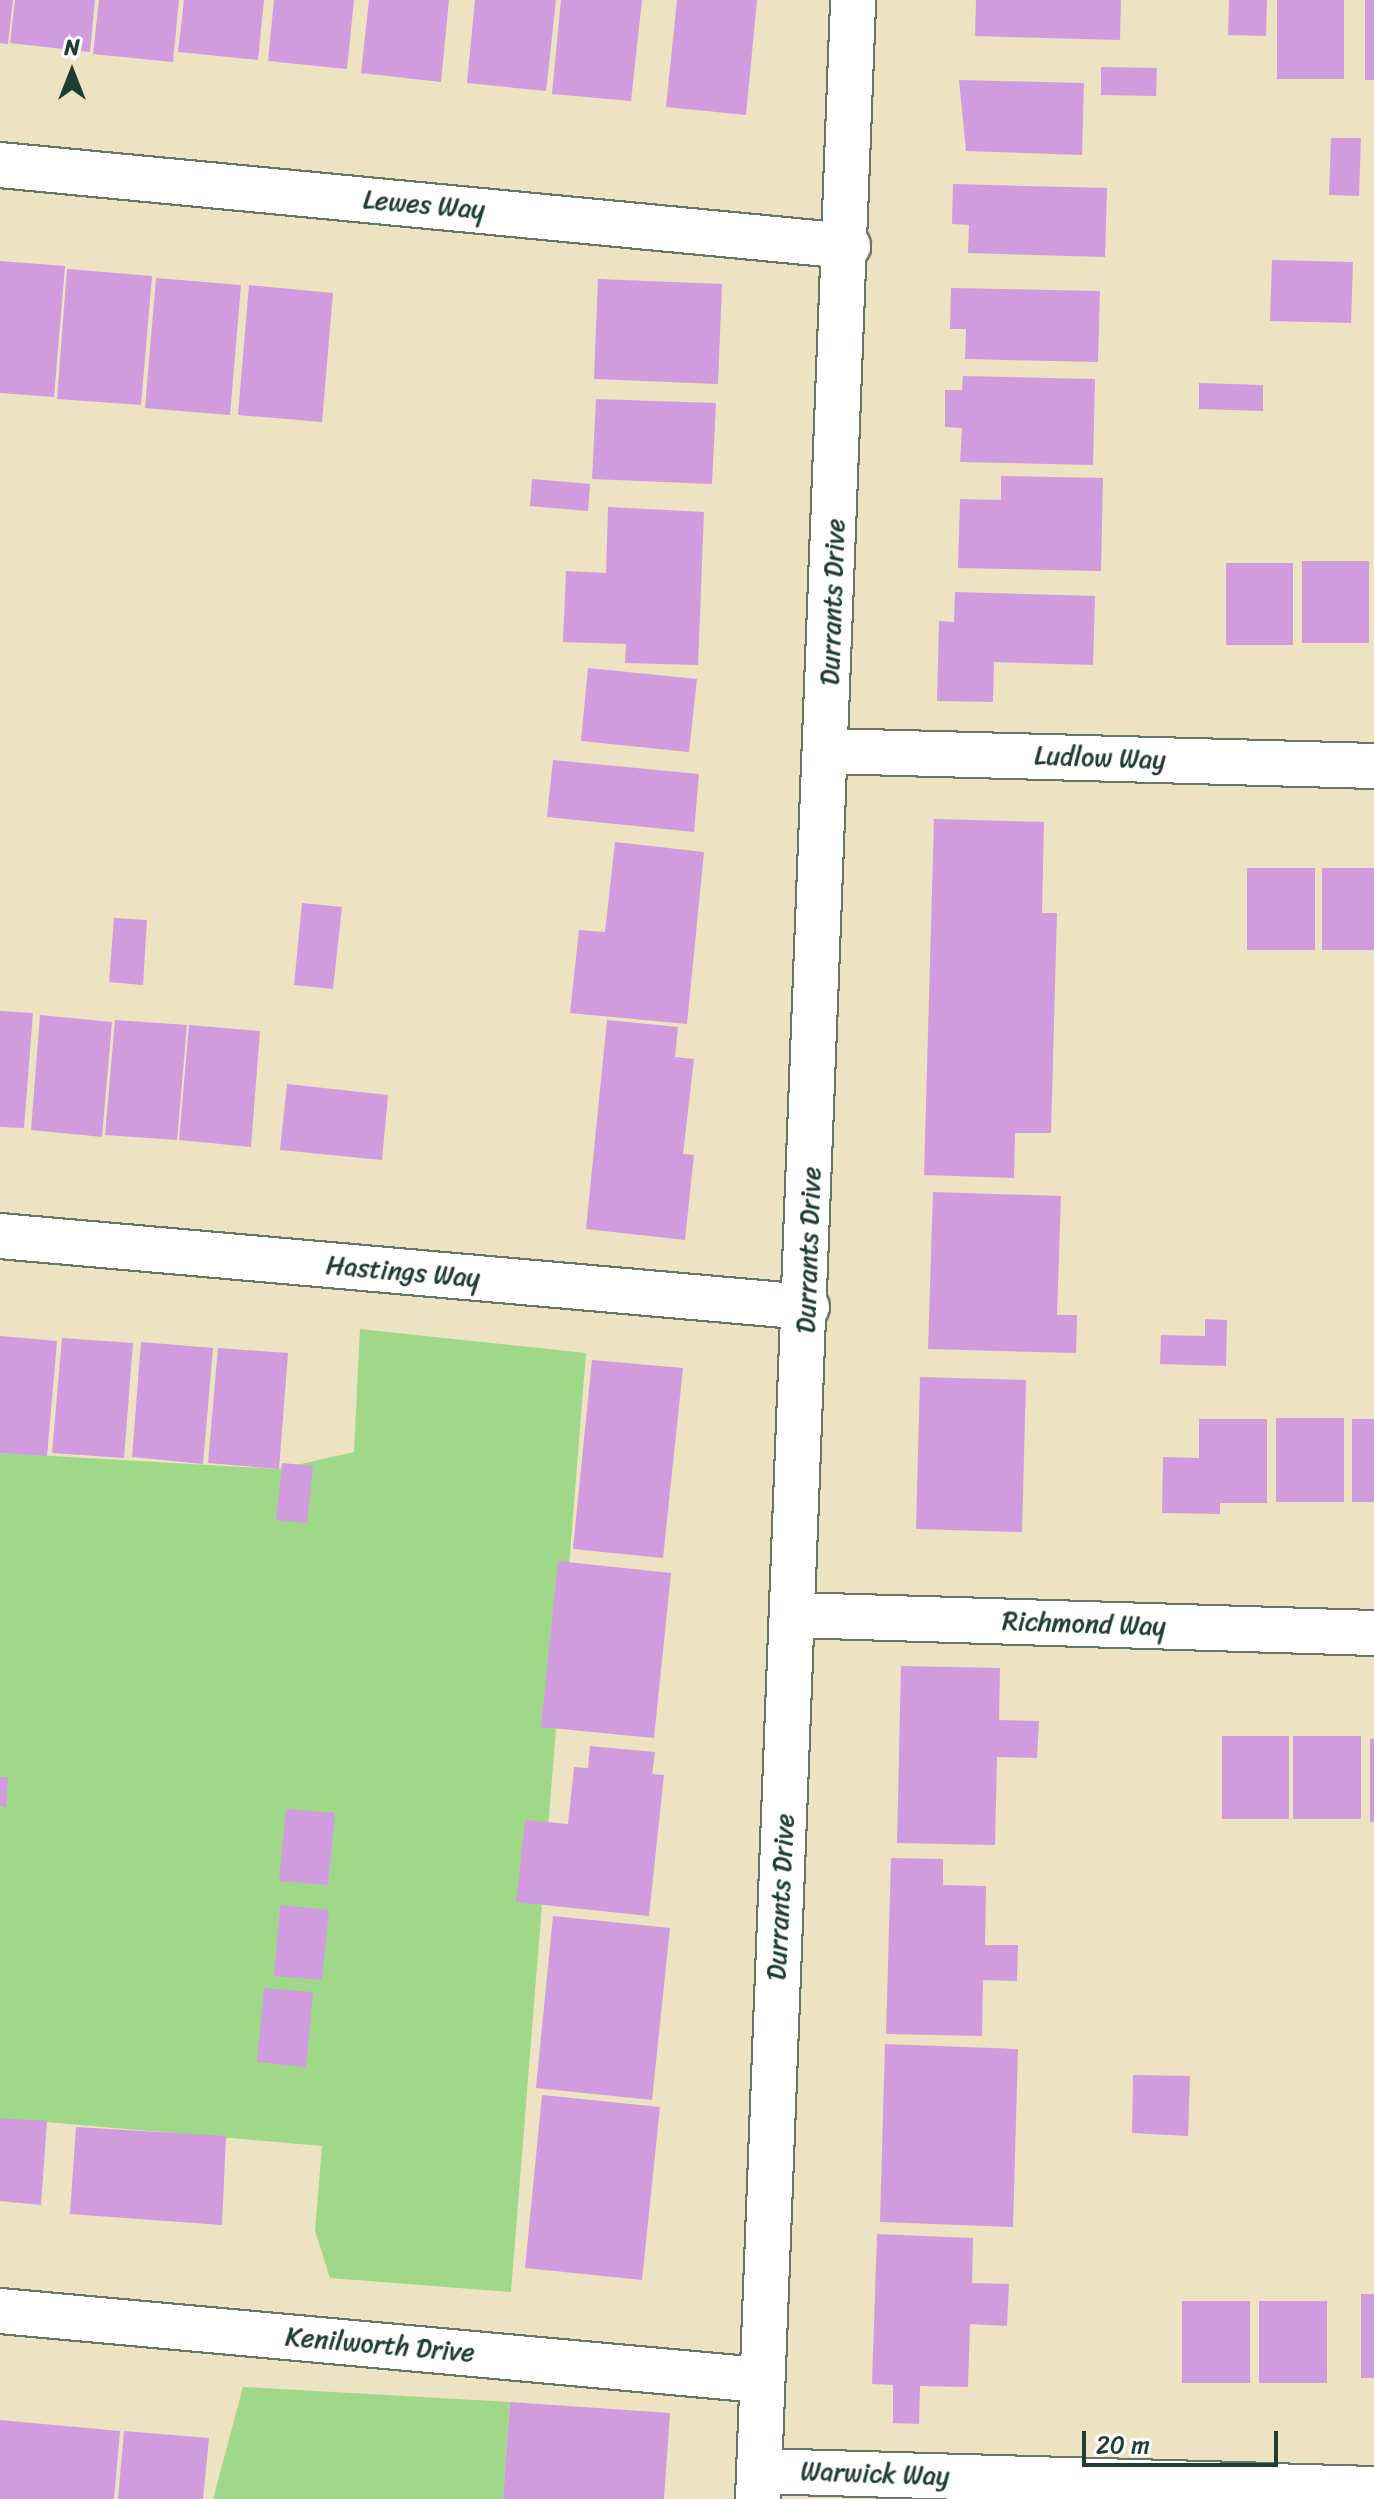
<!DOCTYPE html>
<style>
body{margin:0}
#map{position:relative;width:1374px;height:2499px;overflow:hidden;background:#ede2c2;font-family:Sriracha,sans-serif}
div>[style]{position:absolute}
.green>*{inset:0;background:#a0d88a}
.building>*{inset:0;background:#d19cde}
.roads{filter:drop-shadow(2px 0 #677766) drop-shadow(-2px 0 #677766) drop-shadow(0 2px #677766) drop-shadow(0 -2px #677766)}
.minor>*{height:44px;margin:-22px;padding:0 22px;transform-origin:22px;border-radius:22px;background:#fff}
span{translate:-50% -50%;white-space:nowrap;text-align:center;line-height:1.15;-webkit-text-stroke:6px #fff;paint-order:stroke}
.street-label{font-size:26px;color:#1f3d34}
.north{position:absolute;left:32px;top:32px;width:80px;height:80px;-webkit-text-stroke:6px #fff;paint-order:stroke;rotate:0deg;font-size:22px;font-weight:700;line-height:32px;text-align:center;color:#1f3d34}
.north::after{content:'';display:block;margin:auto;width:28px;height:36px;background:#1f3d34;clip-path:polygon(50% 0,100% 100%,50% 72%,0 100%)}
.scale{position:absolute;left:1082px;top:2431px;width:196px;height:36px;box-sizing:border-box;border:4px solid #1f3d34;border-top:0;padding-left:10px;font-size:24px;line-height:28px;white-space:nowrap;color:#1f3d34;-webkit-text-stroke:6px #fff;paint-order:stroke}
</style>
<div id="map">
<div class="green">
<div style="clip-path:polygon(360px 1329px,586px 1353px,511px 2292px,330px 2278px,315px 2231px,322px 2146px,0 2118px,0 1453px,279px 1469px,354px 1452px)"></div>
<div style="clip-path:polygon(243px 2387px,510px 2402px,503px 2499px,213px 2499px)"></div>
</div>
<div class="building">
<div style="clip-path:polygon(0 0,13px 0,8px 44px,0 43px)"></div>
<div style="clip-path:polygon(15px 0,95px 0,90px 52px,10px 43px)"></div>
<div style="clip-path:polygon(99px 0,179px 0,173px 62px,93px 54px)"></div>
<div style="clip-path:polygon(184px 0,264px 0,258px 60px,178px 52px)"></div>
<div style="clip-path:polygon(274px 0,354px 0,347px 69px,268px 61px)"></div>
<div style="clip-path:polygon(369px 0,449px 0,441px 82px,361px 73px)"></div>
<div style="clip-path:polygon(475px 0,556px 0,546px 91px,467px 83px)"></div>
<div style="clip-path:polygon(561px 0,642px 0,631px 101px,552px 94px)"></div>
<div style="clip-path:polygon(677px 0,757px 0,746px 115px,666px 107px)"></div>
<div style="clip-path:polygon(976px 0,1121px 0,1120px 40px,975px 36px)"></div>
<div style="clip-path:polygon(1229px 0,1267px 0,1266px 36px,1228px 35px)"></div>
<div style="clip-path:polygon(1277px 0,1344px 0,1344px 79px,1277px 79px)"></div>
<div style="clip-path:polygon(1365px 0,1374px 0,1374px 80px,1365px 80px)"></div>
<div style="clip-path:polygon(1101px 67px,1157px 68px,1156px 96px,1101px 95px)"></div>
<div style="clip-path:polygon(959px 80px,1084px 83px,1082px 155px,966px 151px)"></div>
<div style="clip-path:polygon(1331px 138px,1361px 138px,1359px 196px,1329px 195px)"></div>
<div style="clip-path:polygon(953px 184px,1107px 188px,1105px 257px,968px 253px,969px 225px,952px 224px)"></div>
<div style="clip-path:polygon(1272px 260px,1353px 262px,1351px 323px,1270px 321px)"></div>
<div style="clip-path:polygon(0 261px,65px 266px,54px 397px,0 393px)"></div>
<div style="clip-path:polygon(67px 269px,152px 276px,141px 405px,57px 399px)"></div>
<div style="clip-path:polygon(156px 278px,241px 285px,230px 415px,145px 408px)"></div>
<div style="clip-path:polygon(598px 279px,722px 284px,718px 384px,594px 379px)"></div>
<div style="clip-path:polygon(249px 285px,333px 293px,322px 422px,238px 415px)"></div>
<div style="clip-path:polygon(951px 288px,1100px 291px,1098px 362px,965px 359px,966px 329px,950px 329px)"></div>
<div style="clip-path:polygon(963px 376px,1095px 379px,1093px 465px,960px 462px,962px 428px,945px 427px,945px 390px,962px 390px)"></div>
<div style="clip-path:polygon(1199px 383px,1263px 385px,1263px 411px,1199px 409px)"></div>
<div style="clip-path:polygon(596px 399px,716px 403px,712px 484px,592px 479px)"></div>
<div style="clip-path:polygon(1001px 476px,1103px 478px,1101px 571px,958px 568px,960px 499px,1001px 500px)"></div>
<div style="clip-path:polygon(532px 479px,590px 484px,588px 511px,530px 506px)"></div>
<div style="clip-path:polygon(608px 507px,704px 512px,698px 665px,625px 663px,626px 644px,563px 642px,566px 571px,606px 573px)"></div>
<div style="clip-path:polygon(1302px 561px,1369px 561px,1369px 643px,1302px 643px)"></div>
<div style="clip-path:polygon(1226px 563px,1293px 563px,1293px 645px,1226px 645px)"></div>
<div style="clip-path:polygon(955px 592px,1095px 596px,1093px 665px,994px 662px,993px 702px,937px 701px,939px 621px,954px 622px)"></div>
<div style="clip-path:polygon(588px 668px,697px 679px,689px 752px,581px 741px)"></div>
<div style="clip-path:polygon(553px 760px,699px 774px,694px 832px,547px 817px)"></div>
<div style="clip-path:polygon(934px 819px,1044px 822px,1042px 913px,1057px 913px,1051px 1133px,1015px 1133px,1014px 1178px,924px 1175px)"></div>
<div style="clip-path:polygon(615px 842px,704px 852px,687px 1024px,570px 1013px,579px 930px,605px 932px)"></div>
<div style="clip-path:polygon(1247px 868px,1315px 868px,1315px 950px,1247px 950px)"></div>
<div style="clip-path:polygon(1322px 868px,1374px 868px,1374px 950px,1322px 950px)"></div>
<div style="clip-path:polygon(302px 903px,342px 907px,333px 989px,294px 985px)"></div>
<div style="clip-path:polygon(114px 918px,147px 920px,143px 985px,109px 982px)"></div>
<div style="clip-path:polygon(0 1011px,33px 1013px,24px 1128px,0 1127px)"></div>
<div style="clip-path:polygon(40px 1015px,112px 1022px,102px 1137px,31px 1130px)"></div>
<div style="clip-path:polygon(115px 1020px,187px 1025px,177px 1140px,105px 1135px)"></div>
<div style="clip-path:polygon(607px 1020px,678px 1027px,675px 1057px,694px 1059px,683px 1154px,694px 1155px,685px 1240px,586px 1229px)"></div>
<div style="clip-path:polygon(189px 1025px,260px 1031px,251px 1147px,179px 1140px)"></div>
<div style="clip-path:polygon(287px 1084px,388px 1095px,382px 1160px,280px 1150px)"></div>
<div style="clip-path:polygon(933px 1192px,1061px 1196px,1057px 1315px,1077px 1315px,1076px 1353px,928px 1349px)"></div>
<div style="clip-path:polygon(1205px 1319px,1227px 1320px,1226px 1366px,1160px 1364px,1161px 1335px,1205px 1336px)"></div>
<div style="clip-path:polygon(0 1336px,57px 1341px,47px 1456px,0 1453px)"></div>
<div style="clip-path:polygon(62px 1338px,133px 1343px,124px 1458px,52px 1453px)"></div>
<div style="clip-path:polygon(141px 1342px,213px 1348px,203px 1464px,132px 1457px)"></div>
<div style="clip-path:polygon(218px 1348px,288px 1353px,279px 1469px,208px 1463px)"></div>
<div style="clip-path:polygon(592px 1360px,683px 1368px,663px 1558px,573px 1549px)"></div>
<div style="clip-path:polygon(920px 1377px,1026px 1380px,1022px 1532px,916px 1529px)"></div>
<div style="clip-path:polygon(1276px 1418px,1344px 1418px,1344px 1502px,1276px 1502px)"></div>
<div style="clip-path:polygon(1199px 1419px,1267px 1419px,1267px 1503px,1220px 1503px,1220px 1514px,1162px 1513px,1163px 1457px,1199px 1458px)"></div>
<div style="clip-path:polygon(1352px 1419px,1374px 1419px,1374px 1502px,1352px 1502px)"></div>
<div style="clip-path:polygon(282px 1463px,313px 1466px,307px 1523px,276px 1520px)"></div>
<div style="clip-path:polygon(558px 1561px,671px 1573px,654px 1738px,541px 1727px)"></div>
<div style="clip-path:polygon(901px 1666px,1000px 1668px,999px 1720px,1039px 1721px,1037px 1758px,997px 1757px,995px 1845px,897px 1843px)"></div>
<div style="clip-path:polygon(1222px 1736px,1289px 1736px,1289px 1819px,1222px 1819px)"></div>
<div style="clip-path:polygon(1293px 1736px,1361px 1736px,1361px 1819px,1293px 1819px)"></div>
<div style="clip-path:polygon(1370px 1739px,1374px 1739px,1374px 1822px,1370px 1822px)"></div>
<div style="clip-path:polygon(590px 1746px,655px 1752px,652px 1774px,664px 1775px,649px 1916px,516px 1902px,525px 1820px,568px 1824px,574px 1767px,588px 1768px)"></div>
<div style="clip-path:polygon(0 1777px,8px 1777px,6px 1807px,0 1806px)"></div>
<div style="clip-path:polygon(286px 1809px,335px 1813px,328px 1885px,279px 1881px)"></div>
<div style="clip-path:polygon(891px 1858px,943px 1859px,943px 1885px,986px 1886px,985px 1945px,1018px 1945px,1017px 1981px,983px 1980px,982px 2036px,886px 2034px)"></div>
<div style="clip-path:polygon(280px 1905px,329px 1910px,322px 1980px,274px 1976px)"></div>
<div style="clip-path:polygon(553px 1916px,670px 1928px,652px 2100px,536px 2088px)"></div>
<div style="clip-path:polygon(264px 1988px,313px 1992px,306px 2067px,257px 2062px)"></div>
<div style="clip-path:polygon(885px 2044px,1018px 2049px,1013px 2227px,880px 2222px)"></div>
<div style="clip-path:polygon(1133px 2075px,1190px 2076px,1188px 2136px,1132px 2133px)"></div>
<div style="clip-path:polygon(542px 2095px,660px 2107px,642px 2280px,525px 2268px)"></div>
<div style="clip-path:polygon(0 2118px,47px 2121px,41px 2205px,0 2201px)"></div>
<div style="clip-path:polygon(76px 2127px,226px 2136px,222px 2225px,70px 2214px)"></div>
<div style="clip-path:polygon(877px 2234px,973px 2238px,972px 2283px,1009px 2284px,1007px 2326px,970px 2324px,968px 2387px,920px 2386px,919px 2424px,893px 2423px,893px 2385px,872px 2384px)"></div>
<div style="clip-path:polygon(1361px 2294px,1374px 2294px,1374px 2378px,1361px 2378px)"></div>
<div style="clip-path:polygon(1182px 2301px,1250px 2301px,1250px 2383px,1182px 2383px)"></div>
<div style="clip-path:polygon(1259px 2301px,1327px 2301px,1327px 2383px,1259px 2383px)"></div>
<div style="clip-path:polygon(510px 2402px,670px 2413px,664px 2499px,503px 2499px)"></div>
<div style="clip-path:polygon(0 2420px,120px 2431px,114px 2499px,0 2499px)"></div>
<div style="clip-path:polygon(124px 2431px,209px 2438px,203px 2499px,118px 2499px)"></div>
</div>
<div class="roads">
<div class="minor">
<div style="left:0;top:165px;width:852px;rotate:5.46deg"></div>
<div style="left:827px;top:751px;width:547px;rotate:1.57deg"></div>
<div style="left:0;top:1236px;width:810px;rotate:5.03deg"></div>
<div style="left:794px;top:1615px;width:580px;rotate:1.78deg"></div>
<div style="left:0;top:2311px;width:763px;rotate:5.19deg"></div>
<div style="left:759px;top:2471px;width:615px;rotate:1.68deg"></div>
<div style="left:758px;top:2499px;width:2501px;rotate:-87.82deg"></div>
</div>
</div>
<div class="street-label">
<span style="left:424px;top:205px;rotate:5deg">Lewes Way</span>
<span style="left:833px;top:602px;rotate:-88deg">Durrants Drive</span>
<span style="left:1100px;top:758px;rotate:2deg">Ludlow Way</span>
<span style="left:809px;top:1250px;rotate:-88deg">Durrants Drive</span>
<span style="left:403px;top:1272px;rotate:5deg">Hastings Way</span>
<span style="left:1084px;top:1624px;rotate:2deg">Richmond Way</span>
<span style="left:781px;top:1897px;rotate:-87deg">Durrants Drive</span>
<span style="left:380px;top:2345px;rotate:5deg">Kenilworth Drive</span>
<span style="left:875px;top:2474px;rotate:2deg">Warwick Way</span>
</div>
<div class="north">N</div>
<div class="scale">20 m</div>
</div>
